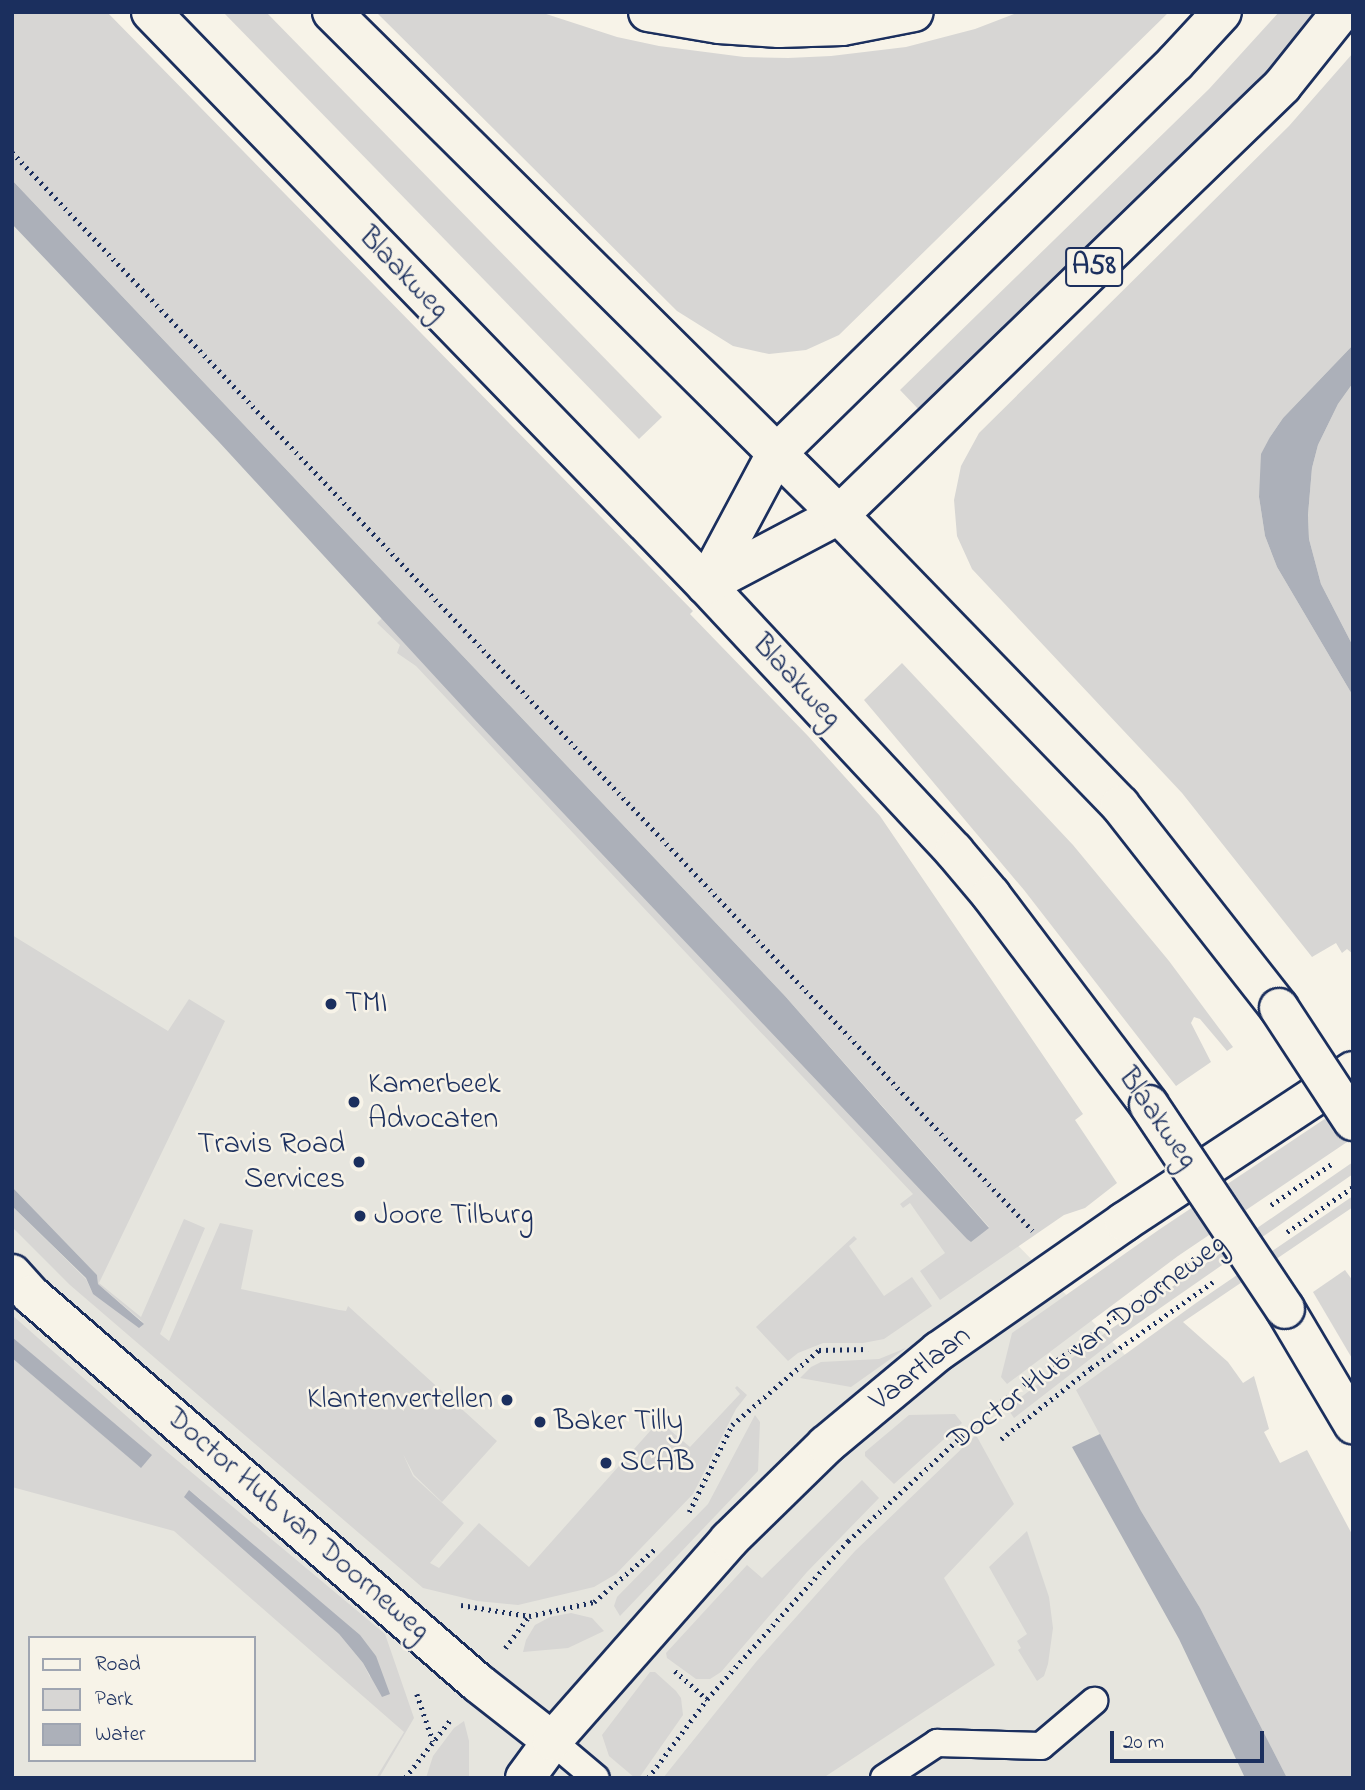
<!DOCTYPE html>
<style>
body{margin:0}
#map{position:relative;width:1365px;height:1790px;overflow:hidden;background:#f7f3e8;font-family:"Indie Flower",sans-serif}
div>[style]{position:absolute}
.built>*{inset:0;background:#e6e5de}
.green>*{inset:0;background:#d7d6d4}
.water>*{inset:0;background:#acb0b9}
.path>*{height:4.5px;margin-top:-2.25px;transform-origin:0;background:repeating-linear-gradient(90deg,#1b2f5e 0 2px,transparent 0 7px)}
.roads{filter:drop-shadow(2px 0 #1b2f5e) drop-shadow(-2px 0 #1b2f5e) drop-shadow(0 2px #1b2f5e) drop-shadow(0 -2px #1b2f5e)}
.lane>*{height:26px;margin:-13px;padding:0 13px;transform-origin:13px;border-radius:13px;background:#f7f3e8}
.street>*{height:38px;margin:-19px;padding:0 19px;transform-origin:19px;border-radius:19px;background:#f7f3e8}
.secondary>*{height:38px;margin:-19px;padding:0 19px;transform-origin:19px;border-radius:19px;background:#f7f3e8}
.highway>*{height:38px;margin:-19px;padding:0 19px;transform-origin:19px;border-radius:19px;background:#f7f3e8}
.bridges{filter:drop-shadow(2px 0 #1b2f5e) drop-shadow(-2px 0 #1b2f5e) drop-shadow(0 2px #1b2f5e) drop-shadow(0 -2px #1b2f5e)}
.secondary-bridge>*{height:38px;margin:-19px;padding:0 19px;transform-origin:19px;border-radius:19px;background:#f7f3e8}
.dots>*{width:19px;height:19px;translate:-50% -50%;box-sizing:border-box;border:4px solid #f7f3e8;border-radius:50%}
span{translate:-50% -50%;white-space:nowrap;text-align:center;line-height:1.15;-webkit-text-stroke:5px #f7f3e8;paint-order:stroke}
.shield-label span{padding:2px 5px;background:#f7f3e8;border:2px solid;border-radius:5px;-webkit-text-stroke-width:0}
.shield-label{font-size:28px;color:#1b2f5e;font-weight:700}
.street-label{font-size:30px;color:#1b2f5e}
.poi-label{font-size:30px;color:#1b2f5e}
.left{translate:0 -50%;text-align:left}
.right{translate:-100% -50%;text-align:right}
.frame{position:absolute;inset:0;border:14px solid #1b2f5e;pointer-events:none}
.legend{position:absolute;left:28px;top:1636px;width:228px;height:126px;box-sizing:border-box;background:#f7f3e8;border:2px solid #9fa5b1;margin:0;padding:9px 12px;list-style:none;font-size:21px;color:#1b2f5e}
.legend li{display:flex;align-items:center;gap:14px;height:35px}
.legend b{width:35px;border:2px solid #9fa5b1}
.scale{position:absolute;left:1110px;top:1731px;width:154px;height:32px;box-sizing:border-box;border:4px solid #1b2f5e;border-top:0;padding-left:9px;font-size:21px;line-height:24px;white-space:nowrap;color:#1b2f5e;-webkit-text-stroke:5px #f7f3e8;paint-order:stroke}
</style>
<div id="map">
<div class="built">
<div style="clip-path:polygon(evenodd,12px 218px,1175px 1406px,1314px 1778px,12px 1778px,12px 218px,30px 1638px,254px 1638px,254px 1760px,30px 1760px,30px 1638px)"></div>
</div>
<div class="green">
<div style="clip-path:polygon(12px 12px,107px 12px,693px 611px,690px 614px,808px 736px,880px 816px,1083px 1114px,1075px 1120px,1117px 1183px,1085px 1208px,1064px 1215px,940px 1300px,920px 1271px,945px 1253px,910px 1203px,903px 1208px,900px 1204px,913px 1194px,416px 666px,397px 653px,400px 645px,377px 623px,382px 618px,971px 1242px,989px 1227px,785px 996px,12px 180px)"></div>
<div style="clip-path:polygon(223px 12px,266px 12px,662px 417px,639px 439px)"></div>
<div style="clip-path:polygon(376px 12px,540px 12px,617px 37px,659px 46px,744px 57px,788px 58px,831px 56px,906px 47px,975px 29px,1019px 12px,1169px 12px,839px 335px,806px 350px,769px 354px,733px 346px,677px 311px)"></div>
<div style="clip-path:polygon(1279px 12px,1322px 12px,1296px 46px,922px 413px,900px 390px,1209px 89px)"></div>
<div style="clip-path:polygon(1353px 53px,1353px 345px,1283px 418px,1270px 437px,1259px 497px,1265px 536px,1277px 567px,1353px 696px,1353px 954px,1347px 949px,1342px 953px,1336px 943px,1312px 957px,1182px 793px,972px 569px,957px 536px,954px 500px,961px 466px,979px 433px,1289px 126px)"></div>
<div style="clip-path:polygon(1353px 383px,1353px 646px,1321px 584px,1309px 539px,1308px 515px,1312px 468px,1318px 445px,1338px 404px)"></div>
<div style="clip-path:polygon(902px 663px,1073px 845px,1169px 961px,1233px 1047px,1227px 1051px,1200px 1019px,1194px 1017px,1191px 1023px,1211px 1062px,1176px 1086px,1024px 890px,864px 700px)"></div>
<div style="clip-path:polygon(12px 935px,168px 1031px,189px 999px,225px 1021px,99px 1283px,141px 1317px,184px 1219px,205px 1228px,160px 1334px,169px 1341px,220px 1223px,253px 1230px,241px 1289px,339px 1310px,346px 1311px,348px 1306px,497px 1441px,442px 1502px,414px 1475px,403px 1454px,413px 1476px,464px 1523px,430px 1563px,439px 1568px,479px 1523px,529px 1567px,659px 1421px,690px 1447px,740px 1394px,735px 1388px,737px 1386px,747px 1395px,736px 1409px,693px 1494px,616px 1574px,594px 1587px,518px 1605px,477px 1601px,423px 1588px,70px 1285px,12px 1227px,12px 1206px,86px 1279px,93px 1294px,144px 1323px,98px 1284px,97px 1275px,12px 1187px)"></div>
<div style="clip-path:polygon(1353px 1100px,1353px 1138px,1178px 1256px,1007px 1384px,1001px 1377px,1012px 1333px,1160px 1229px)"></div>
<div style="clip-path:polygon(1353px 1162px,1353px 1174px,1120px 1336px,1014px 1418px,1007px 1408px,1105px 1333px)"></div>
<div style="clip-path:polygon(1353px 1196px,1353px 1207px,1183px 1322px,1228px 1362px,1243px 1383px,1254px 1376px,1269px 1429px,1264px 1432px,1280px 1463px,1307px 1450px,1353px 1536px,1353px 1778px,1287px 1778px,1200px 1608px,1141px 1511px,1076px 1390px,1196px 1303px)"></div>
<div style="clip-path:polygon(854px 1236px,857px 1239px,849px 1246px,884px 1296px,912px 1277px,932px 1306px,884px 1339px,863px 1343px,823px 1343px,798px 1353px,788px 1361px,756px 1327px)"></div>
<div style="clip-path:polygon(1345px 1270px,1353px 1281px,1353px 1360px,1313px 1292px)"></div>
<div style="clip-path:polygon(evenodd,12px 1315px,166px 1451px,385px 1634px,414px 1718px,379px 1778px,376px 1778px,404px 1732px,174px 1531px,12px 1487px,12px 1358px,140px 1467px,55px 1375px,12px 1337px,12px 1315px,190px 1490px,376px 1656px,370px 1677px,363px 1663px,339px 1634px,190px 1490px)"></div>
<div style="clip-path:polygon(906px 1348px,851px 1387px,800px 1378px,811px 1367px,821px 1362px,879px 1359px)"></div>
<div style="clip-path:polygon(955px 1414px,962px 1423px,894px 1484px,865px 1456px,865px 1452px,909px 1415px)"></div>
<div style="clip-path:polygon(755px 1415px,760px 1422px,758px 1471px,620px 1616px,614px 1606px,617px 1597px,708px 1504px)"></div>
<div style="clip-path:polygon(976px 1435px,1014px 1504px,944px 1578px,995px 1665px,823px 1778px,663px 1778px,756px 1662px,855px 1551px)"></div>
<div style="clip-path:polygon(862px 1480px,879px 1498px,807px 1572px,721px 1672px,710px 1679px,696px 1679px,667px 1658px,666px 1653px,747px 1565px,762px 1578px)"></div>
<div style="clip-path:polygon(1027px 1531px,1049px 1597px,1053px 1628px,1048px 1664px,1044px 1676px,1037px 1681px,1018px 1650px,1021px 1648px,1017px 1641px,1027px 1634px,989px 1567px)"></div>
<div style="clip-path:polygon(571px 1613px,592px 1618px,604px 1631px,568px 1648px,523px 1652px,526px 1640px,535px 1625px,550px 1617px)"></div>
<div style="clip-path:polygon(650px 1672px,655px 1672px,676px 1691px,681px 1698px,683px 1715px,639px 1778px,635px 1778px,609px 1756px,602px 1735px)"></div>
<div style="clip-path:polygon(464px 1721px,469px 1741px,469px 1778px,426px 1778px,433px 1756px,454px 1728px)"></div>
</div>
<div class="water">
<div style="clip-path:polygon(12px 180px,785px 996px,989px 1228px,971px 1242px,967px 1239px,474px 719px,219px 442px,12px 224px)"></div>
<div style="clip-path:polygon(1353px 345px,1353px 383px,1338px 404px,1318px 445px,1312px 468px,1308px 515px,1309px 539px,1321px 584px,1353px 646px,1353px 696px,1277px 567px,1265px 536px,1259px 497px,1261px 454px,1270px 437px,1283px 418px)"></div>
<div style="clip-path:polygon(12px 1187px,97px 1275px,98px 1284px,144px 1324px,139px 1328px,93px 1294px,86px 1278px,12px 1206px)"></div>
<div style="clip-path:polygon(12px 1337px,152px 1455px,141px 1468px,12px 1358px)"></div>
<div style="clip-path:polygon(1100px 1434px,1141px 1511px,1200px 1608px,1287px 1778px,1245px 1778px,1179px 1639px,1072px 1447px)"></div>
<div style="clip-path:polygon(189px 1490px,360px 1635px,376px 1656px,390px 1694px,382px 1697px,363px 1663px,339px 1634px,184px 1497px)"></div>
</div>
<div class="path">
<div style="left:12px;top:152px;width:1485px;rotate:46.58deg"></div>
<div style="left:1271px;top:1205px;width:75px;rotate:-34.1deg"></div>
<div style="left:1287px;top:1232px;width:80px;rotate:-34.3deg"></div>
<div style="left:1001px;top:1439px;width:115px;rotate:-38.3deg"></div>
<div style="left:1091px;top:1368px;width:149px;rotate:-35.2deg"></div>
<div style="left:689px;top:1512px;width:97px;rotate:-63.7deg"></div>
<div style="left:732px;top:1425px;width:115px;rotate:-40.8deg"></div>
<div style="left:819px;top:1350px;width:49px;rotate:-1.2deg"></div>
<div style="left:461px;top:1605px;width:69px;rotate:9.2deg"></div>
<div style="left:505px;top:1648px;width:40px;rotate:-53deg"></div>
<div style="left:529px;top:1616px;width:66px;rotate:-12.2deg"></div>
<div style="left:594px;top:1602px;width:81px;rotate:-41deg"></div>
<div style="left:675px;top:1671px;width:43px;rotate:41.2deg"></div>
<div style="left:417px;top:1694px;width:50px;rotate:71.2deg"></div>
<div style="left:405px;top:1778px;width:75px;rotate:-52.1deg"></div>
<div style="left:648px;top:1778px;width:99px;rotate:-53.2deg"></div>
<div style="left:707px;top:1699px;width:212px;rotate:-48.3deg"></div>
<div style="left:848px;top:1541px;width:193px;rotate:-42.7deg"></div>
<div style="left:990px;top:1410px;width:255px;rotate:-36.6deg"></div>
</div>
<div class="roads">
<div class="lane">
<div style="left:552px;top:1741px;width:57px;rotate:40.1deg"></div>
<div style="left:884px;top:1778px;width:64px;rotate:-33.4deg"></div>
<div style="left:937px;top:1743px;width:104px;rotate:1.7deg"></div>
<div style="left:1041px;top:1746px;width:70px;rotate:-40.3deg"></div>
</div>
<div class="street">
<div style="left:648px;top:12px;width:72px;rotate:9.6deg"></div>
<div style="left:719px;top:24px;width:60px;rotate:3.8deg"></div>
<div style="left:779px;top:28px;width:63px;rotate:-1.8deg"></div>
<div style="left:842px;top:26px;width:73px;rotate:-11deg"></div>
<div style="left:12px;top:1274px;width:28px;rotate:48deg"></div>
<div style="left:31px;top:1295px;width:592px;rotate:40.96deg"></div>
<div style="left:478px;top:1683px;width:94px;rotate:38.1deg"></div>
<div style="left:525px;top:1778px;width:46px;rotate:-53.9deg"></div>
<div style="left:552px;top:1741px;width:268px;rotate:-48.6deg"></div>
<div style="left:729px;top:1540px;width:136px;rotate:-44.4deg"></div>
<div style="left:826px;top:1445px;width:147px;rotate:-39.8deg"></div>
<div style="left:939px;top:1351px;width:226px;rotate:-34.9deg"></div>
<div style="left:1124px;top:1222px;width:274px;rotate:-33.4deg"></div>
</div>
<div class="secondary">
<div style="left:151px;top:12px;width:798px;rotate:45.91deg"></div>
<div style="left:706px;top:585px;width:364px;rotate:47deg"></div>
<div style="left:954px;top:851px;width:57px;rotate:49.9deg"></div>
<div style="left:991px;top:895px;width:263px;rotate:53deg"></div>
<div style="left:332px;top:12px;width:714px;rotate:44.77deg"></div>
<div style="left:839px;top:515px;width:404px;rotate:45.9deg"></div>
<div style="left:1120px;top:805px;width:258px;rotate:51.9deg"></div>
<div style="left:1285px;top:1309px;width:134px;rotate:59.4deg"></div>
</div>
<div class="highway">
<div style="left:706px;top:585px;width:150px;rotate:-27.8deg"></div>
<div style="left:839px;top:515px;width:617px;rotate:-44.08deg"></div>
<div style="left:1282px;top:86px;width:95px;rotate:-51.4deg"></div>
<div style="left:706px;top:585px;width:149px;rotate:-61.9deg"></div>
<div style="left:776px;top:454px;width:559px;rotate:-44.42deg"></div>
<div style="left:1175px;top:63px;width:69px;rotate:-47.3deg"></div>
</div>
</div>
<div class="bridges">
<div class="secondary-bridge">
<div style="left:1279px;top:1008px;width:135px;rotate:56.8deg"></div>
<div style="left:1149px;top:1105px;width:245px;rotate:56.3deg"></div>
</div>
</div>
<div class="dots">
<div style="left:331px;top:1004px;background:#1b2f5e"></div>
<div style="left:354px;top:1102px;background:#1b2f5e"></div>
<div style="left:359px;top:1162px;background:#1b2f5e"></div>
<div style="left:360px;top:1216px;background:#1b2f5e"></div>
<div style="left:507px;top:1400px;background:#1b2f5e"></div>
<div style="left:540px;top:1422px;background:#1b2f5e"></div>
<div style="left:606px;top:1463px;background:#1b2f5e"></div>
</div>
<div class="shield-label">
<span style="left:1094px;top:267px">A58</span>
</div>
<div class="street-label">
<span style="left:403px;top:274px;rotate:46deg">Blaakweg</span>
<span style="left:796px;top:682px;rotate:47deg">Blaakweg</span>
<span style="left:1157px;top:1119px;rotate:55deg">Blaakweg</span>
<span style="left:1088px;top:1343px;rotate:-37deg">Doctor Hub van Doorneweg</span>
<span style="left:921px;top:1369px;rotate:-38deg">Vaartlaan</span>
<span style="left:297px;top:1525px;rotate:41deg">Doctor Hub van Doorneweg</span>
</div>
<div class="poi-label">
<span class="left" style="left:345px;top:1004px">TMI</span>
<span class="left" style="left:368px;top:1102px">Kamerbeek<br>Advocaten</span>
<span class="right" style="left:345px;top:1162px">Travis Road<br>Services</span>
<span class="left" style="left:374px;top:1216px">Joore Tilburg</span>
<span class="right" style="left:493px;top:1400px">Klantenvertellen</span>
<span class="left" style="left:554px;top:1422px">Baker Tilly</span>
<span class="left" style="left:620px;top:1463px">SCAB</span>
</div>
<div class="frame"></div>
<ul class="legend">
<li><b style="height:9px;background:#f7f3e8"></b>Road</li>
<li><b style="height:19px;background:#d7d6d4"></b>Park</li>
<li><b style="height:19px;background:#acb0b9"></b>Water</li>
</ul>
<div class="scale">20 m</div>
</div>
